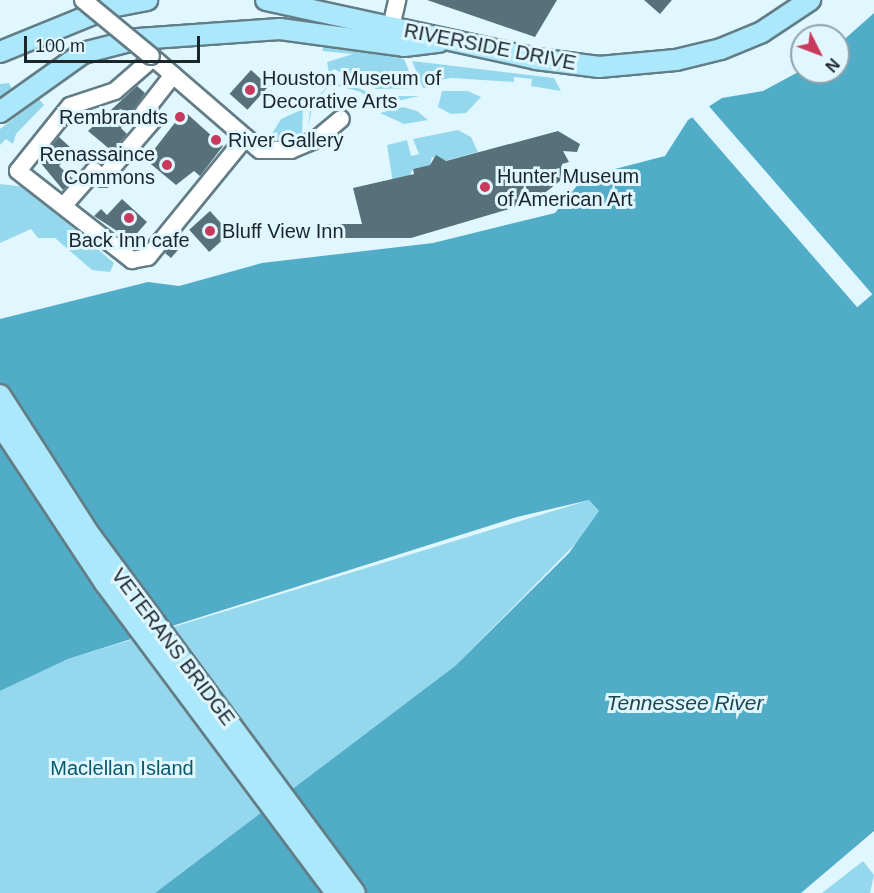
<!DOCTYPE html>
<html>
<head>
<meta charset="utf-8">
<style>
	body { margin:0 }
	#map { position:relative; width:874px; height:893px; overflow:hidden; background:#e0f7ff; font-family:Arial,sans-serif }
	div>[style] { position:absolute }
	.green>* { inset:0; background:#95d8ee }
	.water>* { inset:0; background:#51acc8 }
	.pier>* { inset:0; background:#e0f7ff; transform-origin:0 0 }
	.building>* { inset:0; background:#57717a; transform-origin:0 0 }
	.roads { filter:drop-shadow(2px 0 #637d86) drop-shadow(-2px 0 #637d86) drop-shadow(0 2px #637d86) drop-shadow(0 -2px #637d86) }
	.minor>* { height:16px; margin:-8px; padding:0 8px; transform-origin:8px; border-radius:8px; background:#fff }
	.major>* { height:20px; margin:-10px; padding:0 10px; transform-origin:10px; border-radius:10px; background:#ace8fc }
	.bridges { filter:drop-shadow(2px 0 #637d86) drop-shadow(-2px 0 #637d86) drop-shadow(0 2px #637d86) drop-shadow(0 -2px #637d86) }
	.minor-bridge>* { height:16px; margin:-8px; padding:0 8px; transform-origin:8px; border-radius:8px; background:#fff }
	.dots>* { width:16px; height:16px; translate:-50% -50%; box-sizing:border-box; border:3px solid #e0f7ff; border-radius:50% }
	span { translate:-50% -50%; white-space:nowrap; text-align:center; line-height:1.15; -webkit-text-stroke:6px #e0f7ff; paint-order:stroke }
	.street-label { font-size:20px; color:#1b262a }
	.poi-label { font-size:20px; color:#1b262a }
	.left { translate:0 -50%; text-align:left }
	.right { translate:-100% -50%; text-align:right }
	.park-label { font-size:20px; color:#0a586c }
	.water-label { font-size:21px; color:#1d4652; font-style:italic }
	.north { position:absolute; left:790px; top:24px; width:60px; height:60px; box-sizing:border-box; background:#e0f7ff; border:2px solid #91a3aa; border-radius:50%; rotate:132deg; font-size:16px; font-weight:700; line-height:24px; text-align:center; color:#1b262a }
	.north::after { content:''; display:block; margin:auto; width:21px; height:27px; background:#c9395b; clip-path:polygon(50% 0,100% 100%,50% 72%,0 100%) }
	.scale { position:absolute; left:24px; top:36px; width:176px; height:27px; box-sizing:border-box; border:3px solid #1b262a; border-top:0; padding-left:8px; font-size:18px; line-height:21px; white-space:nowrap; color:#1b262a; -webkit-text-stroke:4px #e0f7ff; paint-order:stroke }
</style>
</head>
<body>
<div id="map">
	<div class="green">
		<div style="clip-path:polygon(326px 42px,404px 59px,416px 88px,376px 89px,334px 69px,329px 73px,327px 62px,353px 54px,322px 51px)"></div>
		<div style="clip-path:polygon(412px 61px,554px 78px,561px 91px,531px 86px,532px 79px,514px 77px,514px 82px,452px 78px,431px 81px,431px 87px,423px 88px)"></div>
		<div style="clip-path:polygon(9px 83px,13px 91px,0 100px,0 84px)"></div>
		<div style="clip-path:polygon(347px 84px,379px 96px,419px 96px,376px 106px,361px 92px,335px 85px)"></div>
		<div style="clip-path:polygon(329px 86px,313px 104px,308px 127px,311px 102px)"></div>
		<div style="clip-path:polygon(442px 91px,468px 91px,481px 97px,466px 113px,451px 114px,438px 107px)"></div>
		<div style="clip-path:polygon(39px 99px,44px 105px,16px 134px,13px 144px,6px 139px,0 145px,0 129px)"></div>
		<div style="clip-path:polygon(403px 107px,417px 111px,428px 120px,404px 124px,380px 113px)"></div>
		<div style="clip-path:polygon(303px 109px,302px 134px,275px 141px,270px 137px,281px 119px)"></div>
		<div style="clip-path:polygon(458px 130px,471px 137px,478px 152px,444px 161px,432px 157px,430px 165px,413px 169px,396px 202px,387px 145px,407px 140px,411px 156px,419px 154px,413px 139px)"></div>
		<div style="clip-path:polygon(0 184px,25px 187px,114px 263px,110px 272px,92px 270px,55px 238px,38px 238px,31px 229px,0 243px)"></div>
		<div style="clip-path:polygon(589px 500px,599px 511px,590px 529px,455px 666px,155px 893px,0 893px,0 691px,68px 659px)"></div>
		<div style="clip-path:polygon(863px 861px,874px 875px,870px 893px,822px 893px)"></div>
	</div>
	<div class="water">
		<div style="clip-path:polygon(874px 13px,874px 831px,801px 893px,155px 893px,455px 666px,569px 553px,599px 511px,589px 500px,517px 517px,68px 659px,0 691px,0 319px,148px 282px,179px 286px,262px 263px,433px 243px,555px 213px,584px 177px,665px 156px,688px 120px,722px 98px,763px 91px,802px 70px,838px 72px,838px 45px)"></div>
	</div>
	<div class="pier">
		<div style="left:707px;top:104px;width:252px;height:20px;rotate:49deg"></div>
	</div>
	<div class="building">
		<div style="clip-path:polygon(427px 0,557px 0,535px 37px)"></div>
		<div style="clip-path:polygon(644px 0,672px 0,660px 14px)"></div>
		<div style="left:251px;top:70px;width:24px;height:32px;rotate:42deg"></div>
		<div style="clip-path:polygon(137px 86px,145px 93px,121px 128px,127px 134px,112px 151px,88px 131px)"></div>
		<div style="clip-path:polygon(184px 111px,223px 146px,200px 176px,194px 171px,176px 185px,146px 160px)"></div>
		<div style="clip-path:polygon(558px 131px,580px 144px,577px 152px,563px 151px,569px 162px,562px 164px,560px 181px,533px 202px,411px 238px,326px 238px,326px 224px,362px 224px,353px 188px,414px 174px,413px 169px,430px 165px,436px 155px,446px 161px)"></div>
		<div style="clip-path:polygon(59px 137px,73px 150px,59px 166px,73px 179px,63px 190px,39px 161px)"></div>
		<div style="clip-path:polygon(122px 199px,147px 222px,131px 240px,94px 216px,101px 209px,107px 215px)"></div>
		<div style="left:210px;top:211px;width:30px;height:28px;rotate:48deg"></div>
		<div style="clip-path:polygon(172px 244px,178px 250px,171px 258px,165px 253px)"></div>
	</div>
	<div class="roads">
		<div class="minor">
			<div style="left:391px;top:27px;width:28px;rotate:-77deg"></div>
			<div style="left:151px;top:56px;width:144px;rotate:40.8deg"></div>
			<div style="left:260px;top:150px;width:31px"></div>
			<div style="left:291px;top:150px;width:28px;rotate:-23deg"></div>
			<div style="left:317px;top:139px;width:31px;rotate:-40deg"></div>
			<div style="left:153px;top:58px;width:50px;rotate:139deg"></div>
			<div style="left:115px;top:91px;width:47px;rotate:161.6deg"></div>
			<div style="left:70px;top:106px;width:83px;rotate:128.7deg"></div>
			<div style="left:18px;top:171px;width:145px;rotate:38deg"></div>
			<div style="left:132px;top:260px;width:16px;rotate:-11deg"></div>
			<div style="left:148px;top:257px;width:154px;rotate:-50.8deg"></div>
			<div style="left:65px;top:204px;width:44px;rotate:-48.7deg"></div>
			<div style="left:94px;top:171px;width:11px;rotate:38deg"></div>
			<div style="left:103px;top:178px;width:77px;rotate:-49.2deg"></div>
			<div style="left:153px;top:120px;width:12px;rotate:-138deg"></div>
			<div style="left:144px;top:112px;width:47px;rotate:-51.9deg"></div>
		</div>
		<div class="major">
			<div style="left:266px;top:0;width:276px;rotate:12.3deg"></div>
			<div style="left:536px;top:59px;width:64px;rotate:7.2deg"></div>
			<div style="left:599px;top:67px;width:77px;rotate:-5.2deg"></div>
			<div style="left:676px;top:60px;width:46px;rotate:-13.7deg"></div>
			<div style="left:721px;top:49px;width:44px;rotate:-22.5deg"></div>
			<div style="left:762px;top:32px;width:58px;rotate:-33.7deg"></div>
			<div style="left:0;top:52px;width:120px;rotate:-22.1deg"></div>
			<div style="left:111px;top:7px;width:37px;rotate:-11deg"></div>
			<div style="left:0;top:112px;width:102px;rotate:-35.4deg"></div>
			<div style="left:83px;top:53px;width:57px;rotate:-14.3deg"></div>
			<div style="left:138px;top:39px;width:142px;rotate:-4deg"></div>
			<div style="left:280px;top:29px;width:125px;rotate:7.8deg"></div>
			<div style="left:404px;top:46px;width:35px;rotate:-7deg"></div>
			<div style="left:0;top:395px;width:166px;rotate:57.3deg"></div>
			<div style="left:90px;top:535px;width:445px;rotate:53.5deg"></div>
			<div style="left:0;top:424px;width:191px;rotate:56.6deg"></div>
			<div style="left:105px;top:583px;width:387px;rotate:53.3deg"></div>
		</div>
	</div>
	<div class="bridges">
		<div class="minor-bridge">
			<div style="left:83px;top:0;width:88px;rotate:39.5deg"></div>
		</div>
	</div>
	<div class="dots">
		<div style="left:250px;top:90px;background:#c9395b"></div>
		<div style="left:180px;top:117px;background:#c9395b"></div>
		<div style="left:216px;top:140px;background:#c9395b"></div>
		<div style="left:167px;top:165px;background:#c9395b"></div>
		<div style="left:485px;top:187px;background:#c9395b"></div>
		<div style="left:129px;top:218px;background:#c9395b"></div>
		<div style="left:210px;top:231px;background:#c9395b"></div>
	</div>
	<div class="street-label">
		<span style="left:490px;top:47px;rotate:11deg">RIVERSIDE DRIVE</span>
		<span style="left:173px;top:647px;rotate:53deg">VETERANS BRIDGE</span>
	</div>
	<div class="poi-label">
		<span class="left" style="left:262px;top:90px">Houston Museum of<br>Decorative Arts</span>
		<span class="right" style="left:168px;top:117px">Rembrandts</span>
		<span class="left" style="left:228px;top:140px">River Gallery</span>
		<span class="right" style="left:155px;top:166px">Renassaince<br>Commons</span>
		<span class="left" style="left:497px;top:188px">Hunter Museum<br>of American Art</span>
		<span class="left" style="left:222px;top:231px">Bluff View Inn</span>
		<span style="left:129px;top:240px">Back Inn cafe</span>
	</div>
	<div class="park-label">
		<span style="left:122px;top:768px">Maclellan Island</span>
	</div>
	<div class="water-label">
		<span style="left:685px;top:703px">Tennessee River</span>
	</div>
	<div class="north">N</div>
	<div class="scale">100 m</div>
</div>
</body>
</html>
